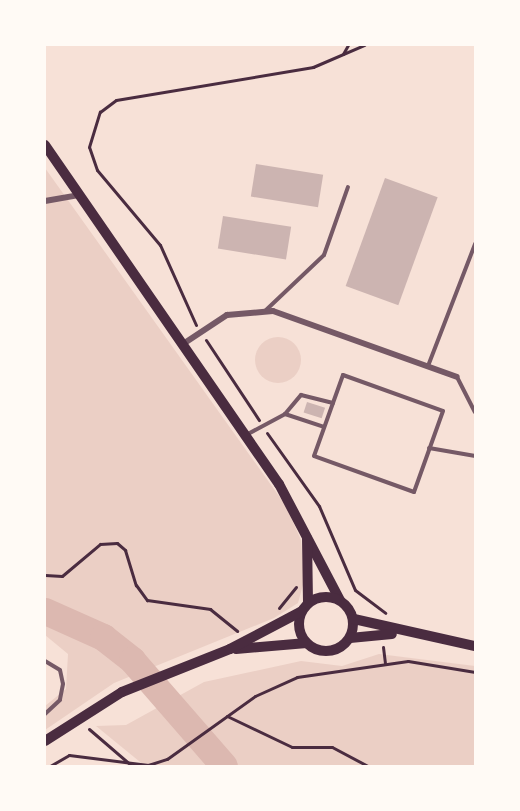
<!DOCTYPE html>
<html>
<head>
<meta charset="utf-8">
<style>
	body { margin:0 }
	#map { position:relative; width:520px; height:811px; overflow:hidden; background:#f7e1d7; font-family:"Source Serif 4",serif }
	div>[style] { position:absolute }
	.green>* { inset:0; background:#ebcfc5 }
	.round { border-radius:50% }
	.river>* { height:27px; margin:-13.5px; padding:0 13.5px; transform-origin:13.5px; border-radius:13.5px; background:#dcb8b0 }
	.building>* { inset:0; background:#ccb4b1; transform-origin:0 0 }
	.path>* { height:3px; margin:-1.5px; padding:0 1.5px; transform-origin:1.5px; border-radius:1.5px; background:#4a2c40 }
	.service>* { height:4px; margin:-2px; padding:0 2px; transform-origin:2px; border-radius:2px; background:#755966 }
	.minor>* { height:6px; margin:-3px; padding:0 3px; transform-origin:3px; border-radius:3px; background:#755966 }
	.secondary>* { height:10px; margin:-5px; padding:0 5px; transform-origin:5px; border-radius:5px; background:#4a2c40 }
	.secondary>.ring { margin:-5px; padding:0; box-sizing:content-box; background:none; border:10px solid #4a2c40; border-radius:50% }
	span { translate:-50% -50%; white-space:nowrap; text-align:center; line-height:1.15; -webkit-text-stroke:4.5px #fffaf5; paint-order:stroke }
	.frame { position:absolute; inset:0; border:46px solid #fffaf5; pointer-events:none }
</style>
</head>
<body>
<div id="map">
	<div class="green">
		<div style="clip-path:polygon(45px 168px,286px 506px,301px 540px,304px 581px,298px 603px,274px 618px,114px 683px,45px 730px,45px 706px,66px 689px,68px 654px,45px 635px)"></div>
		<div class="round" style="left:255px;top:337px;width:46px;height:46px"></div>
		<div style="clip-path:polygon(379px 654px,475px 666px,475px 766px,145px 766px,96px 726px,126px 725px,204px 682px,301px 661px,342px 666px)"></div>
	</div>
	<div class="river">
		<div style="left:45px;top:611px;width:64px;rotate:24.1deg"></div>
		<div style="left:103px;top:637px;width:37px;rotate:38deg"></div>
		<div style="left:132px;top:660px;width:140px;rotate:49deg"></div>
	</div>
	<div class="building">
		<div style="left:256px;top:164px;width:68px;height:33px;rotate:9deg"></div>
		<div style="left:385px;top:178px;width:56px;height:115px;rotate:20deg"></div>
		<div style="left:223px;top:216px;width:69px;height:33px;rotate:9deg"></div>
		<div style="left:307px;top:402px;width:19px;height:11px;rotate:18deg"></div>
	</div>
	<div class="path">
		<div style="left:343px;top:54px;width:10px;rotate:-61deg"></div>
		<div style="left:196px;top:325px;width:88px;rotate:-114.2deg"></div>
		<div style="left:160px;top:245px;width:98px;rotate:-130deg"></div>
		<div style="left:97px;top:170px;width:24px;rotate:-109deg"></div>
		<div style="left:89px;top:147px;width:37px;rotate:-73deg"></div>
		<div style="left:100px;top:112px;width:20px;rotate:-37deg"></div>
		<div style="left:116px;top:100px;width:200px;rotate:-9.5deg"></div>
		<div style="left:313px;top:67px;width:56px;rotate:-23.3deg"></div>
		<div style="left:206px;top:340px;width:96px;rotate:56.5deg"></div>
		<div style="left:267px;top:433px;width:90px;rotate:54.5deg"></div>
		<div style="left:319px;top:506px;width:91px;rotate:66.8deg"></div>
		<div style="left:355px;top:590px;width:38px;rotate:37deg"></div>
		<div style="left:45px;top:575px;width:17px;rotate:3deg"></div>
		<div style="left:62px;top:576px;width:50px;rotate:-40.1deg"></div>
		<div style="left:100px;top:544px;width:17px;rotate:-3deg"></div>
		<div style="left:117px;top:543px;width:11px;rotate:41deg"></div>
		<div style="left:125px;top:550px;width:37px;rotate:73deg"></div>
		<div style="left:136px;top:585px;width:19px;rotate:54deg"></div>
		<div style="left:147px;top:600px;width:64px;rotate:8.1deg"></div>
		<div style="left:210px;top:609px;width:35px;rotate:39deg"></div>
		<div style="left:279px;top:608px;width:27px;rotate:-51deg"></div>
		<div style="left:383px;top:647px;width:16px;rotate:83deg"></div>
		<div style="left:227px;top:716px;width:72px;rotate:25.5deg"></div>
		<div style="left:292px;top:747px;width:40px"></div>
		<div style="left:332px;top:747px;width:40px;rotate:28deg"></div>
		<div style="left:89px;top:729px;width:57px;rotate:40.7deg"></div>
		<div style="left:50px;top:766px;width:22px;rotate:-30deg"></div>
		<div style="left:69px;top:755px;width:80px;rotate:7.2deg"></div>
		<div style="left:148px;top:765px;width:20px;rotate:-18deg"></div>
		<div style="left:167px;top:759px;width:108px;rotate:-35.6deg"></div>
		<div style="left:255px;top:696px;width:46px;rotate:-24.3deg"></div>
		<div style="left:297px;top:677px;width:112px;rotate:-8.2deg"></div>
		<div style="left:408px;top:661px;width:68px;rotate:9.3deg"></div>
	</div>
	<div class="service">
		<div style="left:265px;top:311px;width:81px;rotate:-43.5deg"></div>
		<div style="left:324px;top:255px;width:72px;rotate:-70.6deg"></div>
		<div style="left:428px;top:366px;width:131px;rotate:-68.9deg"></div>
		<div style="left:343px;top:375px;width:106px;rotate:19.8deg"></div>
		<div style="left:443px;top:411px;width:86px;rotate:109.7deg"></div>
		<div style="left:414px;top:492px;width:106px;rotate:-160.2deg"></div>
		<div style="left:314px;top:456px;width:86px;rotate:-70.3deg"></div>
		<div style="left:457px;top:377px;width:39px;rotate:63deg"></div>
		<div style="left:285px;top:414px;width:41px;rotate:18.4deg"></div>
		<div style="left:246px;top:435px;width:44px;rotate:-28.3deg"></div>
		<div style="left:285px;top:414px;width:25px;rotate:-50deg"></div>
		<div style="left:301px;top:395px;width:33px;rotate:14deg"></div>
		<div style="left:429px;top:448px;width:47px;rotate:9.9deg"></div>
		<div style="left:45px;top:661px;width:17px;rotate:31deg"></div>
		<div style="left:60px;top:670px;width:14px;rotate:78deg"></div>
		<div style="left:63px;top:684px;width:16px;rotate:101deg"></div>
		<div style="left:60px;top:700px;width:21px;rotate:137deg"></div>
	</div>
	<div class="minor">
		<div style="left:45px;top:201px;width:34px;rotate:-10deg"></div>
		<div style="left:183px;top:344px;width:53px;rotate:-33.4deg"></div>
		<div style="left:227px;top:315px;width:46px;rotate:-5deg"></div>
		<div style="left:273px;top:311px;width:195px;rotate:19.7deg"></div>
	</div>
	<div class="secondary">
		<div style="left:45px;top:145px;width:412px;rotate:55.4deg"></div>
		<div style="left:279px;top:484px;width:131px;rotate:62.3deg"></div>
		<div style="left:307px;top:538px;width:65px;rotate:89.1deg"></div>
		<div class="ring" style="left:299px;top:597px;width:44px;height:44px"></div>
		<div style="left:354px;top:619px;width:124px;rotate:12.6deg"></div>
		<div style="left:350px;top:638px;width:42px;rotate:-5.4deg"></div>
		<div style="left:236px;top:649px;width:71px;rotate:-4.8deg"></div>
		<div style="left:45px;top:741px;width:91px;rotate:-32.5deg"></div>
		<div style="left:122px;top:692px;width:116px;rotate:-21.7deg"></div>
		<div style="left:230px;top:649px;width:81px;rotate:-27.8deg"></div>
	</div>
	<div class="frame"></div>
</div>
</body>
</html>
